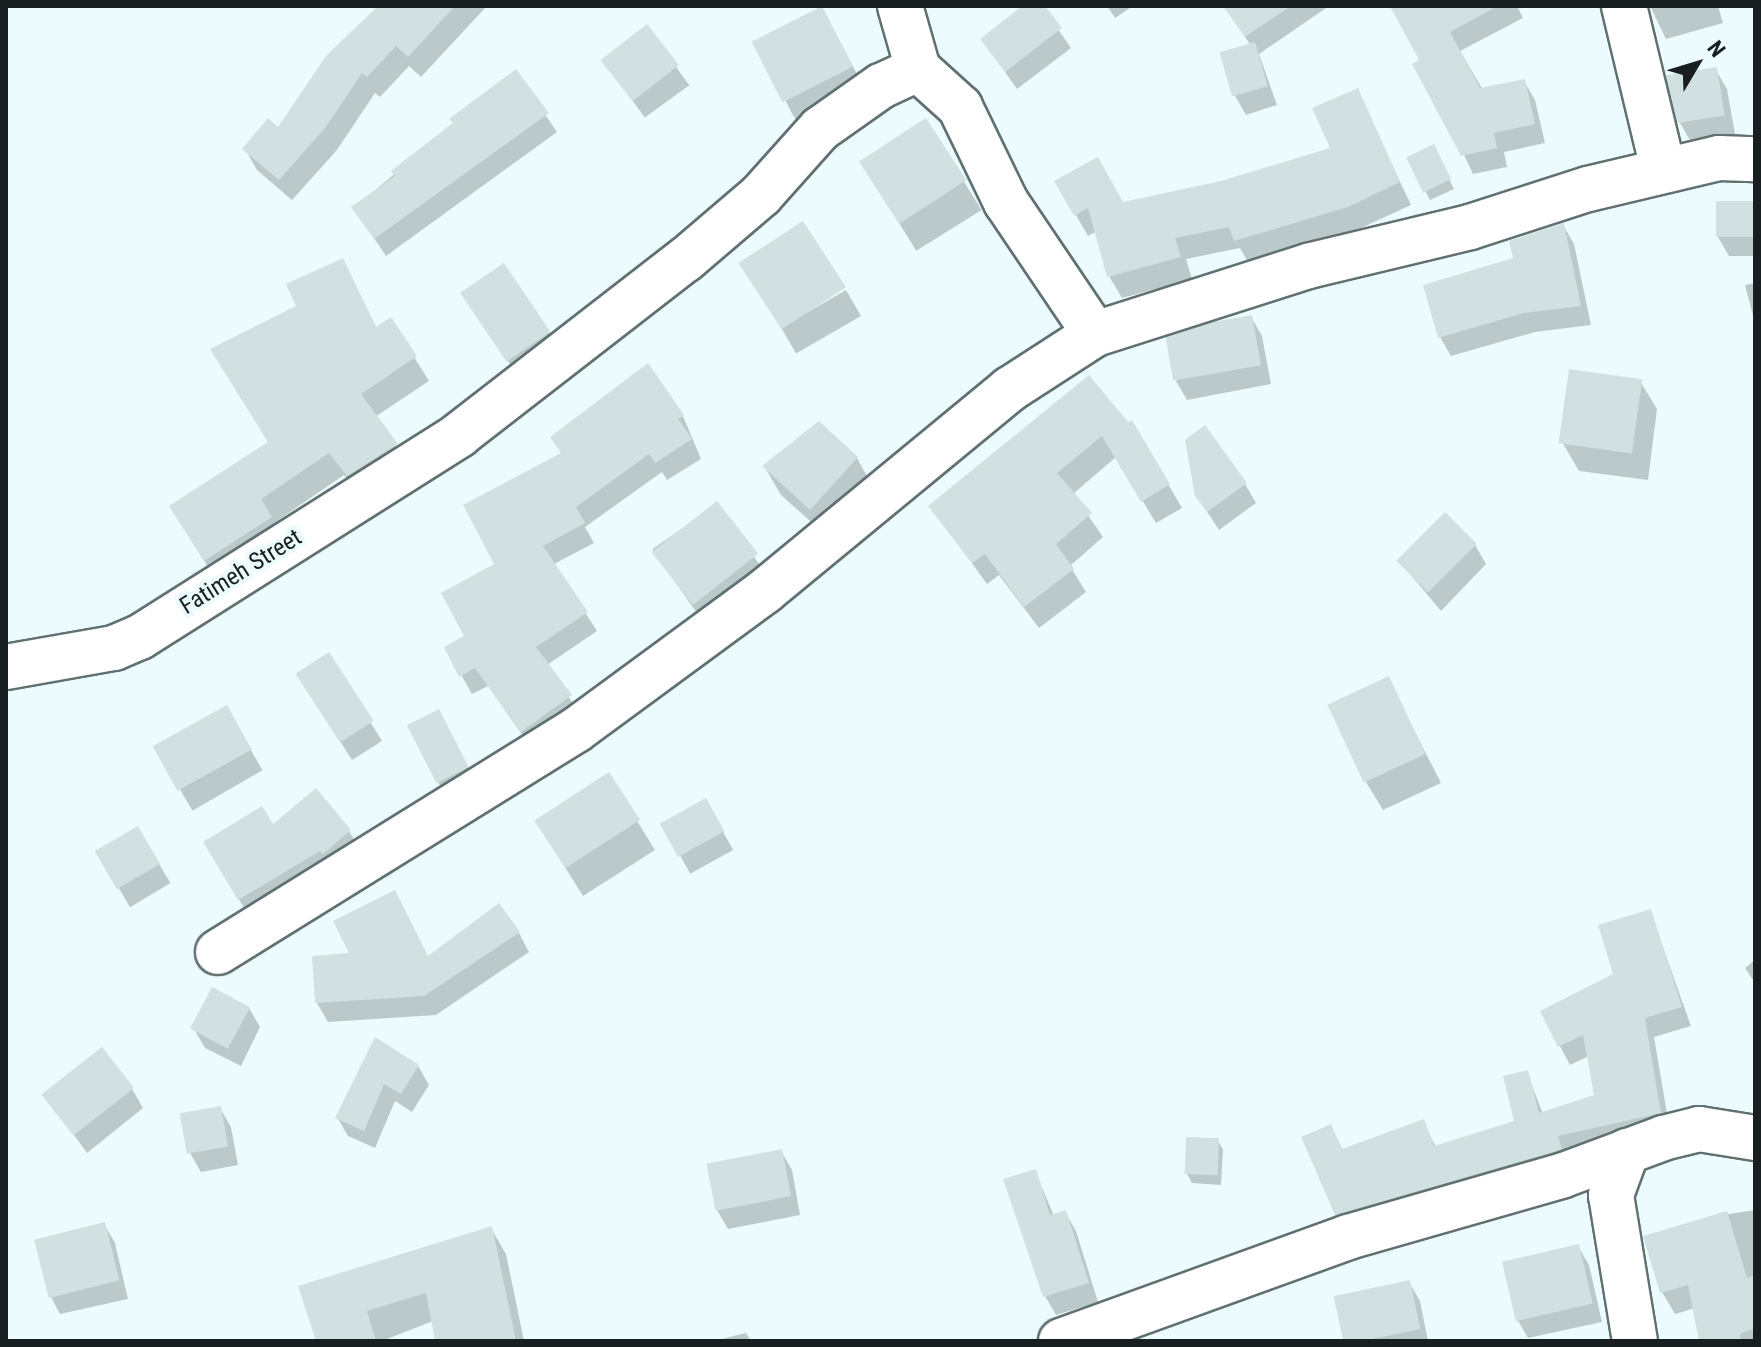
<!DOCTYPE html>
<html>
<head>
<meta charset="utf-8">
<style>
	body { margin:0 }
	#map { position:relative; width:1761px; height:1347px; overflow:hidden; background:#ecfcfe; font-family:"Roboto Condensed",sans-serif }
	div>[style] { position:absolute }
	.shadow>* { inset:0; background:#0003; transform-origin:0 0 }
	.building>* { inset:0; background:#d1e1e2; transform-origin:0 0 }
	.roads { filter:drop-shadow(2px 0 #617071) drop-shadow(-2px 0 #617071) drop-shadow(0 2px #617071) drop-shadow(0 -2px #617071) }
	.minor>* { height:44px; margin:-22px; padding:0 22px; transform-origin:22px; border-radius:22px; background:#fff }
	span { translate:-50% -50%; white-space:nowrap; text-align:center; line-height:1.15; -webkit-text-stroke:8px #ecfcfe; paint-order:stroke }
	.street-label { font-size:24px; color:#191f20 }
	.frame { position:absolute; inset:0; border:8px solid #191f20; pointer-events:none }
	.north { position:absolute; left:1657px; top:24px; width:80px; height:80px; -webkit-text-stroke:6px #ecfcfe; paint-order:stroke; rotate:52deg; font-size:22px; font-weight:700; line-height:32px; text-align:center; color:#191f20 }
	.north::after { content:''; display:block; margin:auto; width:28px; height:36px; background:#191f20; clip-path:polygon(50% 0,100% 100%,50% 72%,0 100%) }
</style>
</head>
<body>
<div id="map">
	<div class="shadow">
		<div style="clip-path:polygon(378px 6px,486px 7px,421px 77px,409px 66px,380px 97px,375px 93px,337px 150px,292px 200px,257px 170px,245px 149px,279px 130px)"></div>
		<div style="clip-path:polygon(1026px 6px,1042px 6px,1071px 48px,1017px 89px,982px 39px)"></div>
		<div style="clip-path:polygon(1107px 6px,1133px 6px,1115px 18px)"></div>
		<div style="clip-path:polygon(1225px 6px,1329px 6px,1259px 54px,1277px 105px,1246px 115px,1235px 96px,1251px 46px)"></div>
		<div style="clip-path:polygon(1395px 6px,1517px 6px,1523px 18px,1460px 51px,1483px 90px,1524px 81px,1535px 100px,1545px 143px,1504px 152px,1507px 167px,1473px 174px)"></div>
		<div style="clip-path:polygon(1650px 6px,1718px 6px,1723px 23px,1666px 39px)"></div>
		<div style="left:647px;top:27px;width:72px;height:55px;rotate:54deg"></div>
		<div style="clip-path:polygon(837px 36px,868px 95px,801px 130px,754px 42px)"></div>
		<div style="clip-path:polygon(1716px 70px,1727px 89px,1735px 134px,1691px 142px,1680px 123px)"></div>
		<div style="clip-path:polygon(516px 72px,557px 132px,386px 256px,354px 208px)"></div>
		<div style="clip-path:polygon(1357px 90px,1411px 205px,1361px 228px,1248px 262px,1240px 248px,1186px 259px,1192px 279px,1122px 298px,1109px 276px,1097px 231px,1088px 236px,1057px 182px,1123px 205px,1222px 183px,1333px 149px)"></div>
		<div style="left:926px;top:121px;width:105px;height:77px;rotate:58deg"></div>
		<div style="clip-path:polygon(1438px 156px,1454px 189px,1430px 200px,1409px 158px)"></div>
		<div style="clip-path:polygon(1755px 203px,1755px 256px,1729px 256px,1718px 237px)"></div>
		<div style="clip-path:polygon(1563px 225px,1574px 244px,1591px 325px,1535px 332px,1451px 356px,1440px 337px,1515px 260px)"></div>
		<div style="clip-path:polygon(343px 260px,377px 329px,391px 320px,429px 381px,375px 417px,410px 468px,362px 499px,344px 475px,274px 523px,284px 541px,218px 583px,185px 530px,270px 443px,298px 306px)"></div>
		<div style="clip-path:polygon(1755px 283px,1755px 323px,1745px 285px)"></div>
		<div style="left:846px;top:290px;width:30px;height:75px;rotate:60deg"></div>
		<div style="clip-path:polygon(474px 311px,549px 333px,560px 352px,520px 379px)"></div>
		<div style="clip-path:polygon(1251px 317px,1262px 336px,1271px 384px,1187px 400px,1176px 381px)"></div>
		<div style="clip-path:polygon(1640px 381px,1657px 409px,1648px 480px,1579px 471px,1562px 442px)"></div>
		<div style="clip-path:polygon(683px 416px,701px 459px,667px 480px,662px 472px,585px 527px,594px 543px,554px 564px,597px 631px,547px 665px,581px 715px,533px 750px,488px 686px,472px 694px,446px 648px,467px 637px,497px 565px,466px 506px)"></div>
		<div style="clip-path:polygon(1132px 422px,1182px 508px,1156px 523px,1116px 457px,1073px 494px,1103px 537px,1070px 566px,1086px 592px,1039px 628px,999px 575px,987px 584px,931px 507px)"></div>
		<div style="clip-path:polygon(857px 458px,873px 487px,828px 537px,781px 495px,764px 466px)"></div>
		<div style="clip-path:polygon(1245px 484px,1256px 503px,1219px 530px,1197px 496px)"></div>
		<div style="left:717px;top:504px;width:98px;height:79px;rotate:55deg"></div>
		<div style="clip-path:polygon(1475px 545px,1486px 564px,1441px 611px,1399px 561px)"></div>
		<div style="clip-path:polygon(329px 655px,382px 741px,352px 760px,309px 693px)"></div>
		<div style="clip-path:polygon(1388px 679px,1441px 783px,1383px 810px,1366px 782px)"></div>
		<div style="left:226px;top:707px;width:73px;height:81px;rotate:60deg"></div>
		<div style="clip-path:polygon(449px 730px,478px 787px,449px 801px,438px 782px)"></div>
		<div style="clip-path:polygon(608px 774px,655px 850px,583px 896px,553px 848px)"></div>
		<div style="left:706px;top:801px;width:56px;height:49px;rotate:61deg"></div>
		<div style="clip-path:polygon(273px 827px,349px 831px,360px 850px,250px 918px,205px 842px)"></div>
		<div style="left:138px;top:829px;width:63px;height:47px;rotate:59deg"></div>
		<div style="clip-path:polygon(1650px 911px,1691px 1026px,1654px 1037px,1670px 1131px,1348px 1233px,1337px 1214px,1330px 1126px,1343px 1150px,1423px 1122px,1436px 1147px,1516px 1122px,1527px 1073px,1543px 1114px,1596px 1097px,1589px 1056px,1570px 1065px,1542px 1012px,1615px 975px)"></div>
		<div style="clip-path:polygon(519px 933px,529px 952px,436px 1015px,328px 1022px,317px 1003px,429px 958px)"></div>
		<div style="clip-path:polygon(1755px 960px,1755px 983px,1745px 968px)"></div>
		<div style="clip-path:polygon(249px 1008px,260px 1027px,241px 1066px,205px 1048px,194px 1029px)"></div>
		<div style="clip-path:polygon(376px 1040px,418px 1066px,429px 1085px,412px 1112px,395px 1101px,375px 1148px,348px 1136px,337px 1117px)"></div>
		<div style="clip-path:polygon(132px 1089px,143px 1108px,87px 1153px,45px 1095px)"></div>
		<div style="clip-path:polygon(220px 1108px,231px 1127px,238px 1165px,201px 1172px,190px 1153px)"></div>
		<div style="clip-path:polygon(1217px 1140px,1223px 1149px,1221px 1185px,1192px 1183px,1187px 1174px)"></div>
		<div style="clip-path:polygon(781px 1151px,792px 1170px,800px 1215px,728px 1229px,717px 1210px)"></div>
		<div style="clip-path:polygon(1035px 1171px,1054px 1216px,1065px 1212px,1076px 1231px,1098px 1302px,1056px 1315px,1045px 1296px)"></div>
		<div style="clip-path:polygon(1755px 1210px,1755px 1341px,1701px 1341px,1695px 1308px,1675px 1314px,1662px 1292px,1716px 1216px)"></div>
		<div style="clip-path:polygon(104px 1224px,115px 1243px,128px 1299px,60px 1314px,50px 1295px)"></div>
		<div style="clip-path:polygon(491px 1228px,506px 1254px,524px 1341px,437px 1341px,433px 1321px,382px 1341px,318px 1341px)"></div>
		<div style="clip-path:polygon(1578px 1246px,1589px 1265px,1602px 1322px,1528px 1338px,1517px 1319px)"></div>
		<div style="clip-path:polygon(1409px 1282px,1420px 1301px,1428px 1341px,1344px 1341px,1335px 1296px)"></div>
		<div style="clip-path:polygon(746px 1333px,751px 1341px,714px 1341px)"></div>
	</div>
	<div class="building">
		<div style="clip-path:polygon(378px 6px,455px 6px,408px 57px,396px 46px,367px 77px,362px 73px,325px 128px,279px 180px,242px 149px,268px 118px,278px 127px,326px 56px)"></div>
		<div style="left:822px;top:6px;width:68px;height:79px;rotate:63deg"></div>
		<div style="clip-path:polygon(1022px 6px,1045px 6px,1062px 28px,1005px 72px,980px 39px)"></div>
		<div style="clip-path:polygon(1223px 6px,1291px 6px,1245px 37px)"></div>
		<div style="clip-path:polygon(1390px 6px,1498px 6px,1450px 32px,1480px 88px,1525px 79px,1535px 124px,1494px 133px,1497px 148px,1461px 156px,1412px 64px,1419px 60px)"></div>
		<div style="left:647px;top:24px;width:52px;height:59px;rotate:52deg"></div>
		<div style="left:1255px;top:42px;width:46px;height:37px;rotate:74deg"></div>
		<div style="left:1717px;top:67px;width:49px;height:52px;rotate:81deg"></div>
		<div style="clip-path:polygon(516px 69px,549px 113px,374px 239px,351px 207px,395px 176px,391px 171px,453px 123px,449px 119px)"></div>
		<div style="clip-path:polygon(1358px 88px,1400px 182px,1348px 207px,1234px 241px,1229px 227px,1175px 238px,1181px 257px,1107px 277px,1088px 208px,1074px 216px,1054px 181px,1098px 157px,1123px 202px,1221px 181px,1330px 148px,1312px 108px)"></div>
		<div style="left:926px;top:118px;width:74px;height:80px;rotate:57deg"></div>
		<div style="left:1434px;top:144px;width:39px;height:31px;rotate:64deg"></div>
		<div style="left:1755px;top:201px;width:36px;height:39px;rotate:90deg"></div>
		<div style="left:803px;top:221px;width:79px;height:77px;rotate:57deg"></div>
		<div style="clip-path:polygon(1564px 223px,1581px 306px,1524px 313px,1438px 338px,1423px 285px,1513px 258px,1509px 241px)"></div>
		<div style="clip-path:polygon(343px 258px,376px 327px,391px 317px,417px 356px,361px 394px,398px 444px,347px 476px,329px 453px,261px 499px,272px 517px,204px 561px,169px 506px,268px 442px,210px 349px,296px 306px,286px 284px)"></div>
		<div style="left:504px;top:263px;width:83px;height:53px;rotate:56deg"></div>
		<div style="left:1252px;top:315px;width:51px;height:89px;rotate:80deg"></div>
		<div style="clip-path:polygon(648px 363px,684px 415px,678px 419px,692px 439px,655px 463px,649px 454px,576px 507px,585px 523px,543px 546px,588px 612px,536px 647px,572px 695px,521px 732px,475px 668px,459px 677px,444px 647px,464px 636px,441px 593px,494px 564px,463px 505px,561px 453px,550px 437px)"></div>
		<div style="left:1569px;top:369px;width:74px;height:75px;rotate:8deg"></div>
		<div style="clip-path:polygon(1089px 375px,1128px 422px,1132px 420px,1170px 484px,1141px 502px,1102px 436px,1057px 473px,1092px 513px,1056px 544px,1074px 569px,1024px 607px,985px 554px,972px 563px,928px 506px)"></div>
		<div style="clip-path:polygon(819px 421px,858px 457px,810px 510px,762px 466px)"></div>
		<div style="clip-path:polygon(1205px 425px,1247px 483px,1207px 512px,1195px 496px,1185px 440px)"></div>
		<div style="left:717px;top:501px;width:67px;height:83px;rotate:52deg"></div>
		<div style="left:1445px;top:512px;width:45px;height:69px;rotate:45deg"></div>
		<div style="left:329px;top:652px;width:82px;height:40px;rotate:57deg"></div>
		<div style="left:1389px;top:676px;width:86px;height:68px;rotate:65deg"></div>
		<div style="left:227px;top:705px;width:51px;height:85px;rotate:61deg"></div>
		<div style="left:439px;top:709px;width:65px;height:36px;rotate:63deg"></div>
		<div style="left:609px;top:772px;width:57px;height:89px;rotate:57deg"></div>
		<div style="clip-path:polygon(316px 788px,351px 830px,323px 854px,320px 851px,238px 900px,203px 842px,262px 806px,273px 824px)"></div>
		<div style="left:706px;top:798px;width:38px;height:53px;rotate:61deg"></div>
		<div style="left:138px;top:826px;width:44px;height:50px;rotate:60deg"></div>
		<div style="clip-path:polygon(395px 890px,428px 956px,499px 903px,520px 932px,424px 996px,315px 1003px,312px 956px,349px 953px,333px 921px)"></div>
		<div style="clip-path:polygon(1651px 909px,1682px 1007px,1645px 1018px,1661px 1113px,1558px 1136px,1562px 1149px,1553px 1152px,1335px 1215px,1301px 1137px,1331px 1124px,1342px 1149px,1424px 1119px,1434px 1146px,1514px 1121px,1503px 1076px,1528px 1070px,1539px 1113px,1594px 1095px,1583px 1035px,1558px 1047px,1540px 1011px,1613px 974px,1598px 925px)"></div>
		<div style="left:212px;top:987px;width:43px;height:47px;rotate:28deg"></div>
		<div style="clip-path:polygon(375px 1037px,419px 1065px,401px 1094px,384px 1084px,364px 1131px,335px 1118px)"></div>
		<div style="left:102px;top:1047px;width:52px;height:77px;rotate:52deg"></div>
		<div style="left:221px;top:1106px;width:41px;height:42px;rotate:80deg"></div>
		<div style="left:1186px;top:1137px;width:33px;height:37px;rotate:2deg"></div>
		<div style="left:782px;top:1149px;width:48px;height:77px;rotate:79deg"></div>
		<div style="clip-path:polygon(1036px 1169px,1050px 1215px,1066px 1210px,1089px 1283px,1043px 1297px,1003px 1179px)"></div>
		<div style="clip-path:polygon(1727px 1211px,1747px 1278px,1755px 1275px,1755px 1328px,1740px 1334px,1741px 1341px,1699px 1341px,1688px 1285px,1660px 1293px,1643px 1236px)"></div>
		<div style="left:105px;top:1222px;width:60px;height:73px;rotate:76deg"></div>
		<div style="clip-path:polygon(492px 1226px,516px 1341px,435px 1341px,426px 1293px,367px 1311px,376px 1341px,316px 1341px,298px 1286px)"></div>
		<div style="left:1579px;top:1244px;width:61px;height:79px;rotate:77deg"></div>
		<div style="left:1410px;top:1280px;width:50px;height:78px;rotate:78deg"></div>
	</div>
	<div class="roads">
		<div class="minor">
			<div style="left:900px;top:6px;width:66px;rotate:74.1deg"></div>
			<div style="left:918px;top:69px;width:57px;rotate:42.1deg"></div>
			<div style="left:960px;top:107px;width:106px;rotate:64.2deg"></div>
			<div style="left:1006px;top:202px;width:159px;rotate:56deg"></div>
			<div style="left:1624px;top:6px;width:168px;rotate:76.5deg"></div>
			<div style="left:6px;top:667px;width:110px;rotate:-10deg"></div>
			<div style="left:114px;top:648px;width:28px;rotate:-23deg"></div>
			<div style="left:140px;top:637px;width:378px;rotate:-32.3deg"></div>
			<div style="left:459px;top:435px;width:286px;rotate:-37.8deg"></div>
			<div style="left:685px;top:260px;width:100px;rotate:-40.5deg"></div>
			<div style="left:761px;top:195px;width:89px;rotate:-48.2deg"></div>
			<div style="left:820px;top:129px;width:75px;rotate:-35.2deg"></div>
			<div style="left:881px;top:86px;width:41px;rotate:-24.7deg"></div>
			<div style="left:218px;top:952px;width:421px;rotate:-31.8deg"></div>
			<div style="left:576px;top:730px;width:235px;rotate:-36.3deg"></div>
			<div style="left:765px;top:591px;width:318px;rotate:-39.5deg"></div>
			<div style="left:1010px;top:389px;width:101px;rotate:-32.9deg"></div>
			<div style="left:1095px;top:334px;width:224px;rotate:-17.7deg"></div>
			<div style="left:1308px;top:266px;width:167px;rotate:-13.5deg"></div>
			<div style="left:1470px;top:227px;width:124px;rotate:-17.9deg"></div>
			<div style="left:1588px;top:189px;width:135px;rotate:-13.3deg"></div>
			<div style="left:1719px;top:158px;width:36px;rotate:2deg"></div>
			<div style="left:1627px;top:1151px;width:47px;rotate:110deg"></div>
			<div style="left:1611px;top:1195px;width:148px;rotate:80.7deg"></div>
			<div style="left:1061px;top:1341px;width:305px;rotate:-19.9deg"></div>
			<div style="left:1348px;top:1237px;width:222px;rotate:-16deg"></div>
			<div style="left:1561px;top:1176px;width:109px;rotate:-20.4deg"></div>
			<div style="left:1663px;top:1138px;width:37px;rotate:-14deg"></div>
			<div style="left:1699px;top:1129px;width:57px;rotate:9.1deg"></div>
		</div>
	</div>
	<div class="street-label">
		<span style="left:241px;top:572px;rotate:-32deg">Fatimeh Street</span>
	</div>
	<div class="frame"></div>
	<div class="north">N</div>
</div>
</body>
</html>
